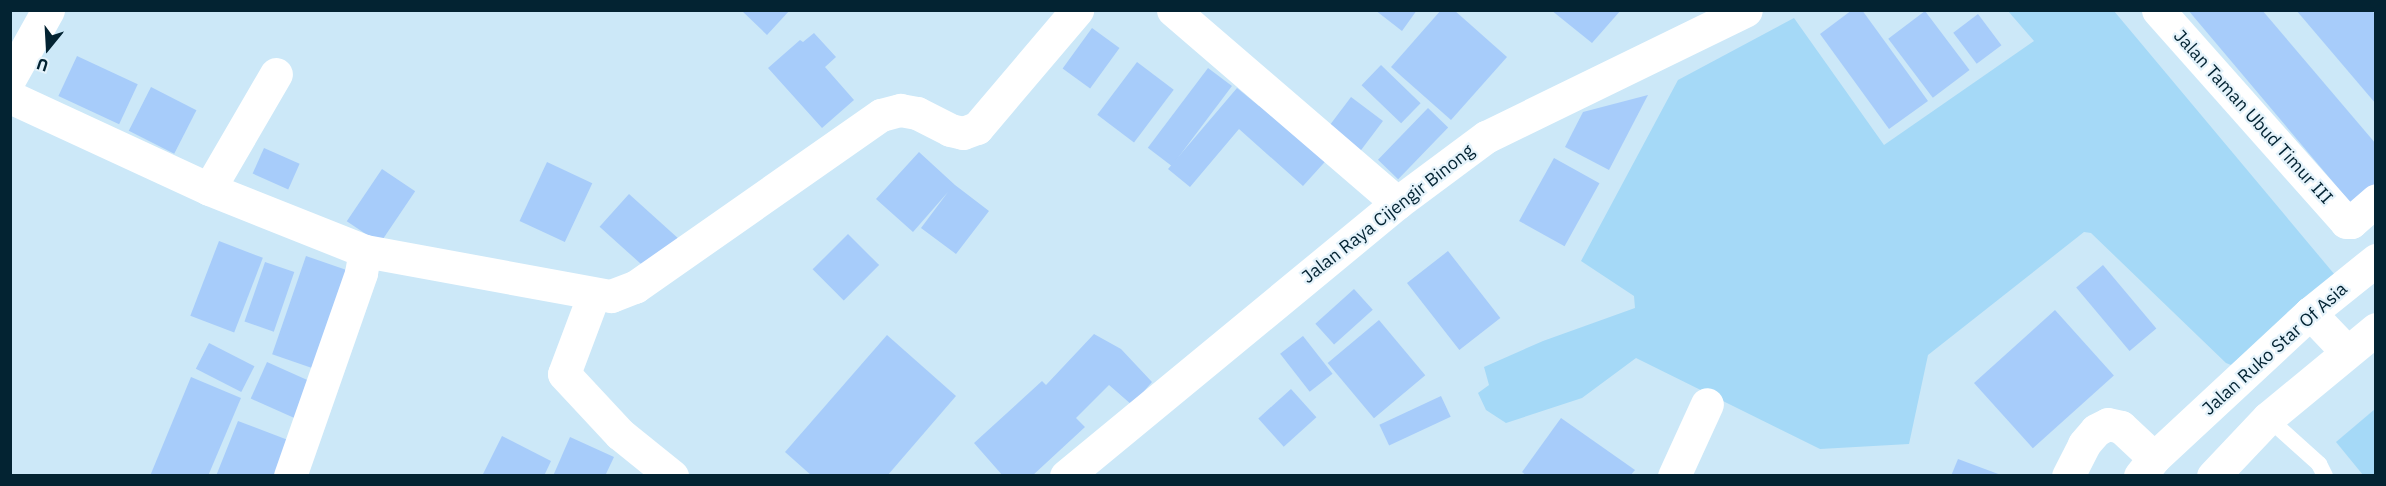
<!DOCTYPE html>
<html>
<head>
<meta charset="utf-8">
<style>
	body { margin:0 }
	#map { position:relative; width:2386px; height:486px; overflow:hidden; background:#cce8f8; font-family:"IBM Plex Sans",sans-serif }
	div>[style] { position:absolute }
	.green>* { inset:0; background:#a5d9f7 }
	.building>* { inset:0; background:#a7ccfa; transform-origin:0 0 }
	.service>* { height:16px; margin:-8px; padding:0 8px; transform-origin:8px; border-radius:8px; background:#fff }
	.minor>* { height:33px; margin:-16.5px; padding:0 16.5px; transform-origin:16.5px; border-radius:16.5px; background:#fff }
	.tertiary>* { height:33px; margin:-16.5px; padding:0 16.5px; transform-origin:16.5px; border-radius:16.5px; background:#fff }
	span { translate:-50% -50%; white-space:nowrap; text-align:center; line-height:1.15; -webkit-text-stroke:4.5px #e5f3fb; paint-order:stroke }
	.street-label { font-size:18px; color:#032332 }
	.frame { position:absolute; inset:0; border:12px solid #032332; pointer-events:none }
	.north { position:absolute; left:18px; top:18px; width:60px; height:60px; -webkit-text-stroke:4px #e5f3fb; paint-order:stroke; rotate:198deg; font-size:16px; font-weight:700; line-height:24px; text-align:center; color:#032332 }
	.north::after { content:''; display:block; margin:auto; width:21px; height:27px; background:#032332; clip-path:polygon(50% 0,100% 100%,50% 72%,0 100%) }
</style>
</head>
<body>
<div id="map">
	<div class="green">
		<div style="clip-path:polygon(2008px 11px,2114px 11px,2335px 275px,2231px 365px,2226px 363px,2091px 233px,2084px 232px,1928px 355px,1909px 444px,1820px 449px,1636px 358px,1582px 398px,1506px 423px,1486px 410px,1478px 393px,1489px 385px,1484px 367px,1543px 341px,1635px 308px,1634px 296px,1581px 261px,1678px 80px,1794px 18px,1884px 145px,2034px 41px)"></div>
		<div style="clip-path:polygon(2375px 409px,2375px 475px,2363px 475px,2336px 442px)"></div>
	</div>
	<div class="building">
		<div style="clip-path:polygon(741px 10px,790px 10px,767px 35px)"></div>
		<div style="clip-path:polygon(1375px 10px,1417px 10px,1402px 31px)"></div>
		<div style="clip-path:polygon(1441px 10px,1454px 10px,1507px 57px,1451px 120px,1391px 67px)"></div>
		<div style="clip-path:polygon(1551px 10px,1621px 10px,1592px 43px)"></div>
		<div style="clip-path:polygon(1852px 10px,1862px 10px,1928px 101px,1889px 129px,1820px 34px)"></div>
		<div style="clip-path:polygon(2188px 10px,2262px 10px,2376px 144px,2376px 191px,2355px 208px)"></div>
		<div style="clip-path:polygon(2296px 10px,2371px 10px,2376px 15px,2376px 104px)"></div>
		<div style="left:1925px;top:11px;width:74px;height:46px;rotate:53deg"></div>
		<div style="left:1978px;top:14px;width:39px;height:31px;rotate:53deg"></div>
		<div style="left:1092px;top:28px;width:34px;height:50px;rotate:36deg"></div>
		<div style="clip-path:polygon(814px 33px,836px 57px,825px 67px,854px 100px,822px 128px,768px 68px,800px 40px,803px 42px)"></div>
		<div style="left:77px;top:56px;width:67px;height:44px;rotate:25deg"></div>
		<div style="left:1137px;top:62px;width:46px;height:66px;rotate:37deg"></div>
		<div style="left:1381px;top:65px;width:55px;height:28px;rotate:44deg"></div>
		<div style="left:1208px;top:68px;width:30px;height:100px;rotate:37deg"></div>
		<div style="left:151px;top:87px;width:51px;height:49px;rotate:27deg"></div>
		<div style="clip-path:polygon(1237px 88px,1259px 106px,1267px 97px,1332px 154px,1303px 186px,1239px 129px,1190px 187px,1168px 169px)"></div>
		<div style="clip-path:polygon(1648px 95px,1609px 170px,1565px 147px,1583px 112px)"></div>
		<div style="left:1351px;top:97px;width:40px;height:40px;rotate:37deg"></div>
		<div style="left:1428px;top:108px;width:28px;height:72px;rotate:44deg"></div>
		<div style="left:264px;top:148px;width:39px;height:28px;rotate:24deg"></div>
		<div style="clip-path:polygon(919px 152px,955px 185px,989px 211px,956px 254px,921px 228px,948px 192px,913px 232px,876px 199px)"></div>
		<div style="left:1554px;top:158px;width:52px;height:72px;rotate:29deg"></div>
		<div style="left:547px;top:162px;width:50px;height:65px;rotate:25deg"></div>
		<div style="left:382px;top:169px;width:40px;height:63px;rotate:34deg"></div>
		<div style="left:629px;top:194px;width:66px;height:44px;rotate:42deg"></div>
		<div style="left:848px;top:234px;width:44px;height:50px;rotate:45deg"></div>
		<div style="left:219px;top:241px;width:47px;height:80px;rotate:21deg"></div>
		<div style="left:1448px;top:251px;width:85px;height:52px;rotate:52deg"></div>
		<div style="left:306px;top:256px;width:49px;height:104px;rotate:19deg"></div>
		<div style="left:265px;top:262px;width:31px;height:63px;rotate:19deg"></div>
		<div style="left:2103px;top:265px;width:83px;height:35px;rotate:50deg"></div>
		<div style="left:1354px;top:289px;width:28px;height:52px;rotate:48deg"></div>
		<div style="left:2055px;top:310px;width:88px;height:109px;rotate:48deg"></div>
		<div style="left:1379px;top:320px;width:72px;height:67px;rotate:50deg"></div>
		<div style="clip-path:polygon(1094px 334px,1121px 349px,1152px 382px,1132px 405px,1109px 385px,1076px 418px,1085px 427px,1032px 476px,1003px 476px,974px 443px,1042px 381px,1046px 385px)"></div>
		<div style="clip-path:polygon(887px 335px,956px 396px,887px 476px,812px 476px,785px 452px)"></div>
		<div style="left:1303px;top:336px;width:48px;height:29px;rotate:52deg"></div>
		<div style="left:209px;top:343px;width:51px;height:29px;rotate:27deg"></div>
		<div style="left:267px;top:362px;width:49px;height:40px;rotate:24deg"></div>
		<div style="clip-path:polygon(191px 377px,241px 398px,208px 476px,150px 476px)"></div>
		<div style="left:1291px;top:389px;width:38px;height:44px;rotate:48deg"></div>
		<div style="left:1441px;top:396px;width:23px;height:68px;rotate:65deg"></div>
		<div style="clip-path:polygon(1561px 418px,1635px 470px,1630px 476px,1527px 476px,1522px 472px)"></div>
		<div style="clip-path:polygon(238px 421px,288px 440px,274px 476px,216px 476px)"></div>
		<div style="clip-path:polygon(502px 436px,551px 461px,544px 476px,482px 476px)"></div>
		<div style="clip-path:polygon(570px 437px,614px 457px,605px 476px,553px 476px)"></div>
		<div style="clip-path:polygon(1958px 459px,2001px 475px,2001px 476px,1951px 476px)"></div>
	</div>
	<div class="service">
		<div style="left:2268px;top:418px;width:69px;rotate:42deg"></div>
		<div style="left:2319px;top:464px;width:13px;rotate:63deg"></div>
	</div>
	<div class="minor">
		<div style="left:1173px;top:10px;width:296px;rotate:40.7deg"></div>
		<div style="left:2158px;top:10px;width:283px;rotate:48.4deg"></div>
		<div style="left:2346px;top:222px;width:5px"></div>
		<div style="left:2351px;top:222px;width:33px;rotate:-41deg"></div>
		<div style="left:10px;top:78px;width:78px;rotate:-60.8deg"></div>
		<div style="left:10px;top:97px;width:219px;rotate:24.8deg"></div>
		<div style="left:209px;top:189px;width:168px;rotate:21.7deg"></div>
		<div style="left:365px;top:251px;width:250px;rotate:10.4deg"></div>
		<div style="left:611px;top:296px;width:26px;rotate:-21deg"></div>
		<div style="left:635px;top:287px;width:300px;rotate:-35deg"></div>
		<div style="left:881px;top:115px;width:20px;rotate:-15deg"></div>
		<div style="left:900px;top:110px;width:17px;rotate:10deg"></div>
		<div style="left:917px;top:113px;width:37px;rotate:27deg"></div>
		<div style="left:950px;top:130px;width:13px;rotate:13deg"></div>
		<div style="left:963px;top:133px;width:15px;rotate:-20deg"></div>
		<div style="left:977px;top:128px;width:155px;rotate:-49.7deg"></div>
		<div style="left:209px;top:189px;width:133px;rotate:-59.8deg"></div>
		<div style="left:594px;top:294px;width:85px;rotate:110.6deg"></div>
		<div style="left:564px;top:374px;width:82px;rotate:47deg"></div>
		<div style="left:620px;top:434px;width:67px;rotate:38.9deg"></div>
		<div style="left:2310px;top:313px;width:52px;rotate:46.5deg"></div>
		<div style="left:290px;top:476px;width:215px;rotate:-70.7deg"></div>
		<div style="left:361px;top:273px;width:22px;rotate:-80deg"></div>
		<div style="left:1674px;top:476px;width:79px;rotate:-65.4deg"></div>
		<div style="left:2068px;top:476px;width:36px;rotate:-63deg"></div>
		<div style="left:2084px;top:444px;width:18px;rotate:-49deg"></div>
		<div style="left:2096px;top:430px;width:13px;rotate:-27deg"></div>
		<div style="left:2108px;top:424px;width:13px;rotate:13deg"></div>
		<div style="left:2121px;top:427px;width:45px;rotate:43.2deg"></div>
	</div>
	<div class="tertiary">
		<div style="left:1066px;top:476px;width:429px;rotate:-39.5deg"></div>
		<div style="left:1397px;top:203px;width:111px;rotate:-36.6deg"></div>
		<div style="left:1486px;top:137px;width:289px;rotate:-26deg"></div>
		<div style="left:2140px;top:476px;width:23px;rotate:-52deg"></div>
		<div style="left:2154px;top:458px;width:213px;rotate:-42.9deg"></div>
		<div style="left:2310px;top:313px;width:85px;rotate:-38.8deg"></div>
		<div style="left:2213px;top:476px;width:80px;rotate:-46.5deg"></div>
		<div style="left:2268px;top:418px;width:140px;rotate:-39.5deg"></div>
	</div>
	<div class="street-label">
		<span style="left:2253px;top:117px;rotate:48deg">Jalan Taman Ubud Timur III</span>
		<span style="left:1388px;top:214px;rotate:-38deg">Jalan Raya Cijengir Binong</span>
		<span style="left:2275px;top:349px;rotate:-42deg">Jalan Ruko Star Of Asia</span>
	</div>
	<div class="frame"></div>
	<div class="north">U</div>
</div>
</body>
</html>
